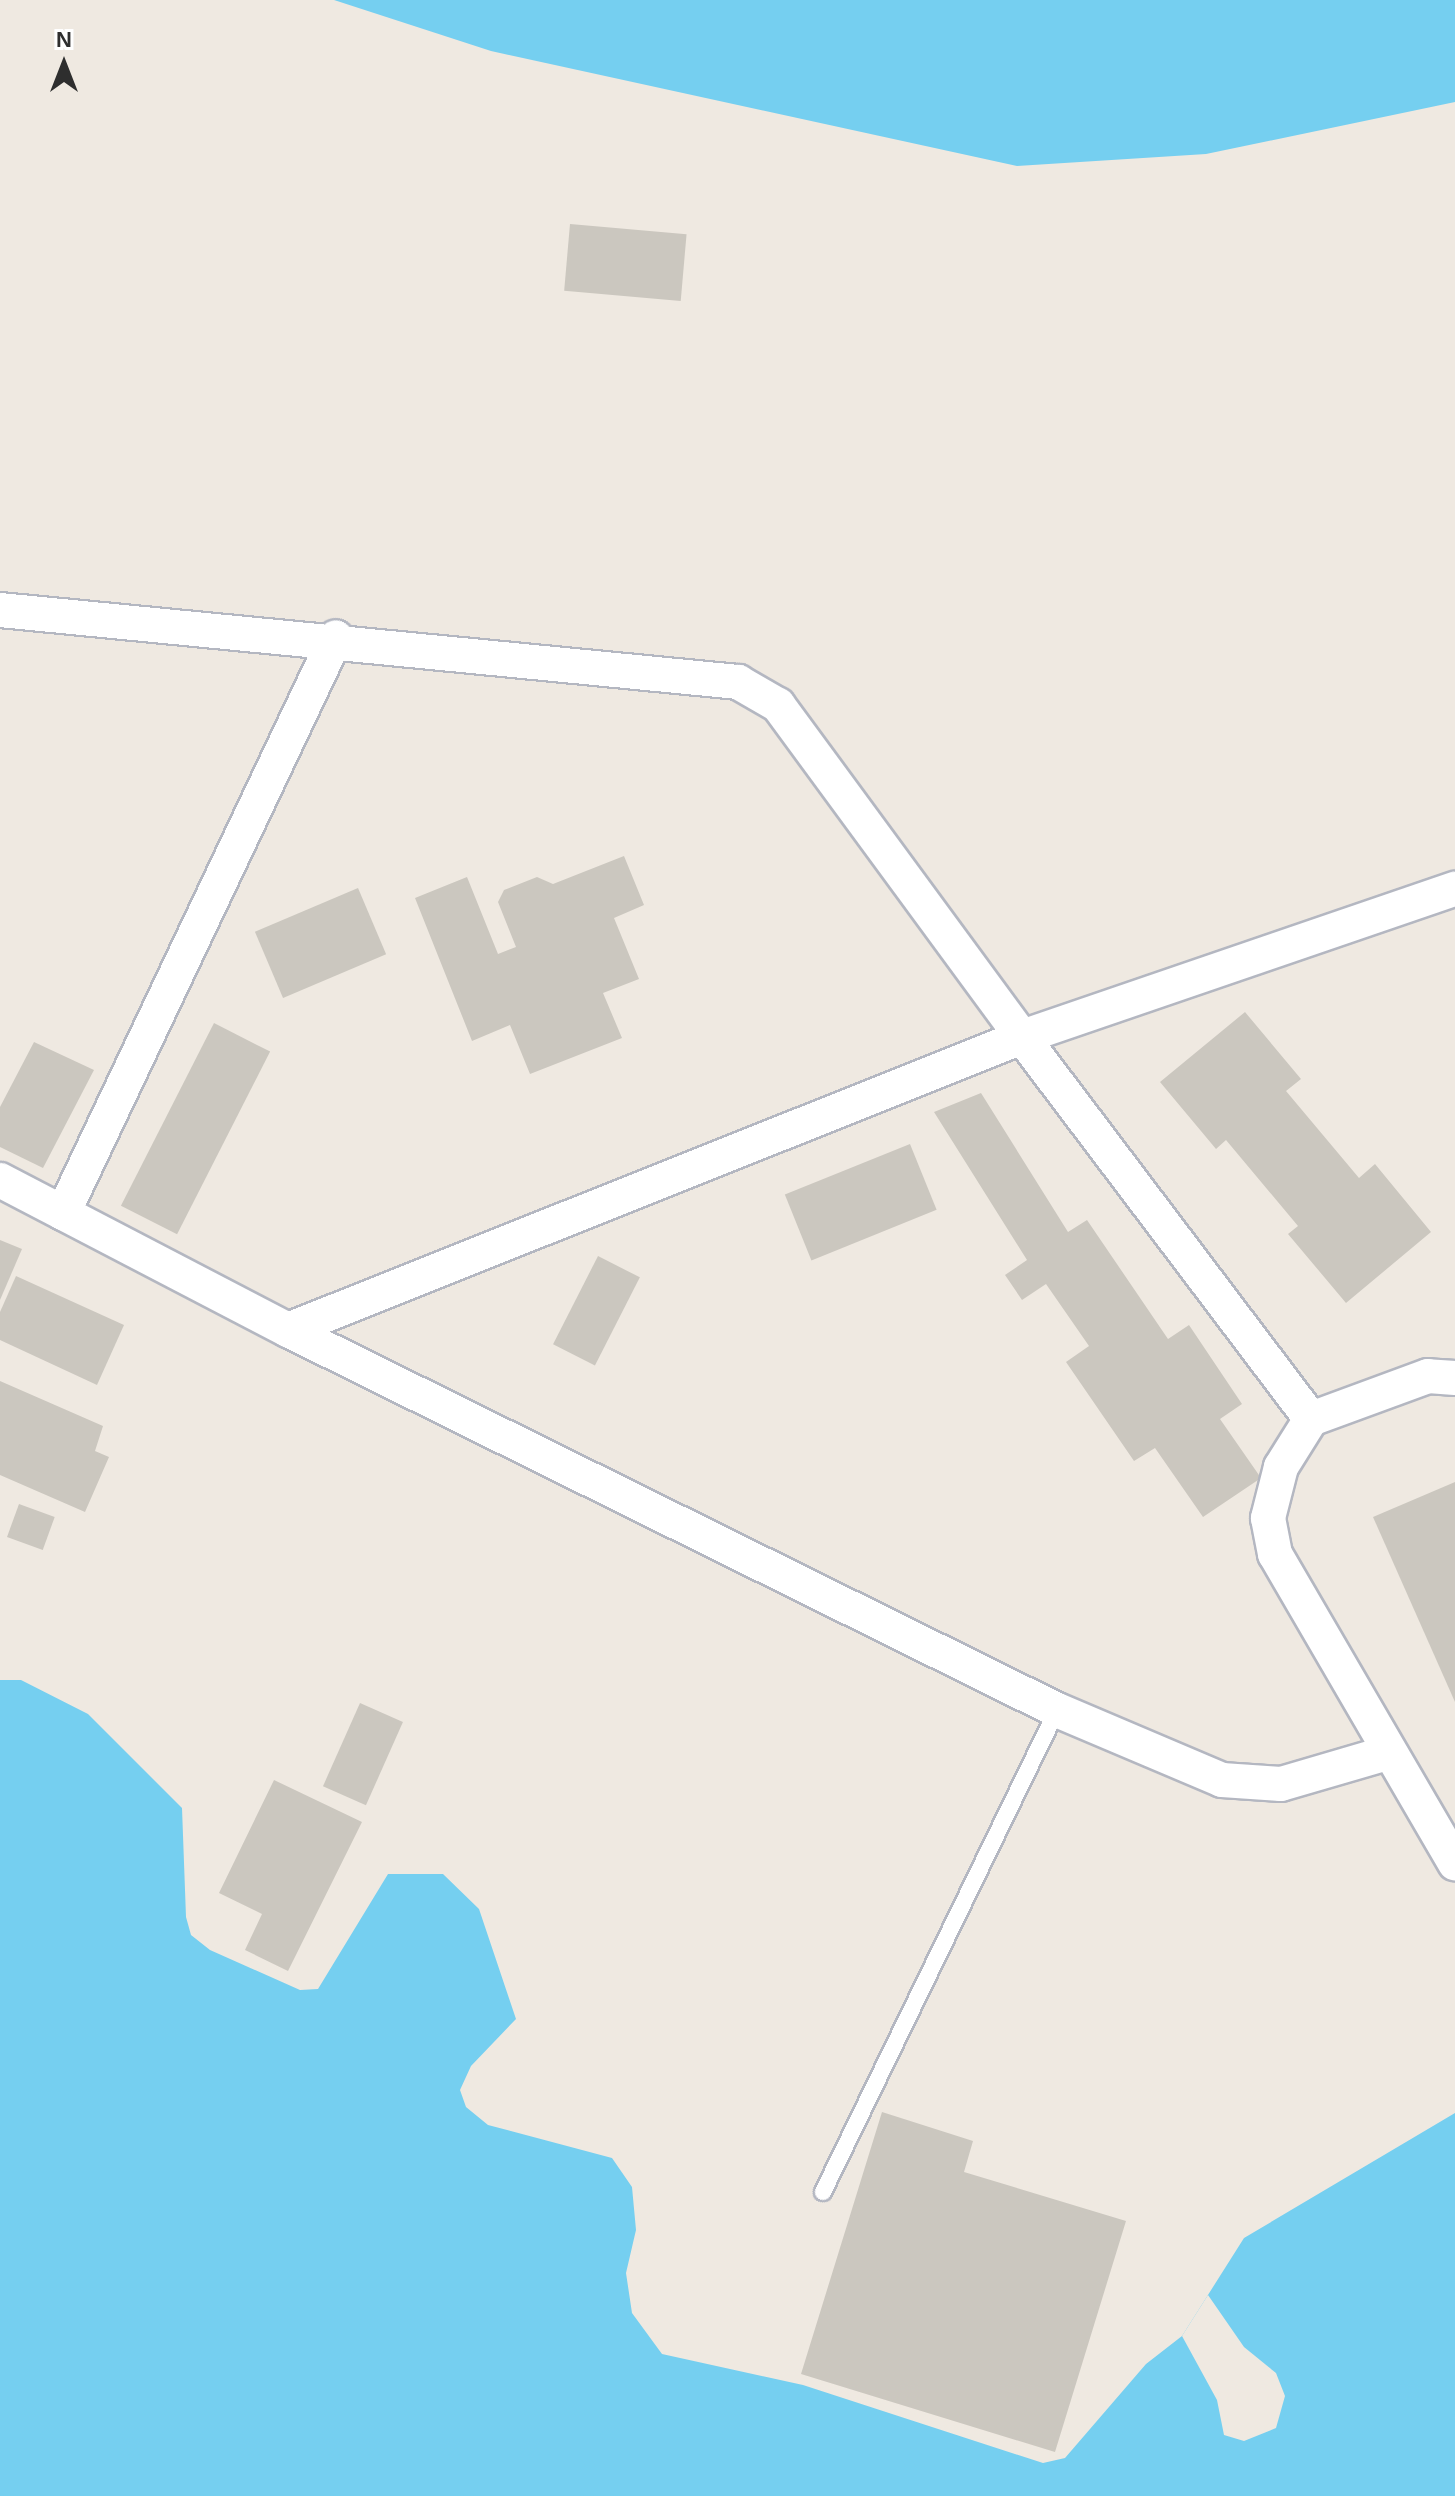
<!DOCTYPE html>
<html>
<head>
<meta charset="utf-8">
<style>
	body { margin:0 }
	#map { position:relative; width:1455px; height:2496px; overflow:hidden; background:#efe9e1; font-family:Arial,sans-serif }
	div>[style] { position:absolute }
	.water>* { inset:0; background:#75cff0 }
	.pier>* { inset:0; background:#efe9e1 }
	.building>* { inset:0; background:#cbc7bf; transform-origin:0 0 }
	.roads { filter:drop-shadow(2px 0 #b4b7c1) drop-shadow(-2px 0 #b4b7c1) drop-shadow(0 2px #b4b7c1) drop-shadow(0 -2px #b4b7c1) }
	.service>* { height:16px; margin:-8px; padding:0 8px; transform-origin:8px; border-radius:8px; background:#fff }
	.minor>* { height:34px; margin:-17px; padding:0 17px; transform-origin:17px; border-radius:17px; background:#fff }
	span { translate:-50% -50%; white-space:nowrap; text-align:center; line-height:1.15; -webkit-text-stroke:6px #fff; paint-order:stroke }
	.north { position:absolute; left:24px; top:24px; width:80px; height:80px; -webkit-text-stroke:6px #fff; paint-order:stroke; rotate:0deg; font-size:22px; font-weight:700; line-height:32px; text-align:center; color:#2e2e2e }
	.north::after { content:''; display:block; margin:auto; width:28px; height:36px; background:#2e2e2e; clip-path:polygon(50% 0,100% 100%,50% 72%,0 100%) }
</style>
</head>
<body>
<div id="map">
	<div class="water">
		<div style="clip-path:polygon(334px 0,1455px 0,1455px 102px,1206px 154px,1017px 166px,491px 51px)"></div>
		<div style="clip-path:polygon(0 1680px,21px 1680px,88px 1714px,182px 1808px,186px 1917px,191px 1935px,210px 1950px,300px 1990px,318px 1989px,388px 1874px,443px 1874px,479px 1909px,516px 2019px,471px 2066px,460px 2090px,466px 2107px,488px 2125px,612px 2158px,632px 2187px,636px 2230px,626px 2273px,632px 2313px,662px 2354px,803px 2385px,1043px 2463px,1065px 2458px,1146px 2364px,1182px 2336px,1244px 2238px,1455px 2113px,1455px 2496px,0 2496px)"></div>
	</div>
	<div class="pier">
		<div style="clip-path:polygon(1208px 2295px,1244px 2347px,1276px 2373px,1285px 2396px,1276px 2428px,1244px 2441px,1224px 2435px,1217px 2400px,1182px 2336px)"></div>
	</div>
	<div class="building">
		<div style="left:570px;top:224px;width:117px;height:67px;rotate:5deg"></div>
		<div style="clip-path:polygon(624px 856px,644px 905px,614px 918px,639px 979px,603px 993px,622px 1038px,530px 1074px,510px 1025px,472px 1041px,415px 898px,467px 877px,498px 954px,516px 947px,498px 902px,504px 890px,537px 877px,553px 884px)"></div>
		<div style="left:358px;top:888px;width:72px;height:112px;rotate:67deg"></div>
		<div style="clip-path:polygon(1245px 1012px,1301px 1079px,1286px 1091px,1359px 1178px,1375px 1164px,1431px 1232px,1346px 1303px,1288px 1234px,1298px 1226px,1226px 1140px,1216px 1149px,1160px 1082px)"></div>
		<div style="left:214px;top:1023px;width:63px;height:205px;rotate:27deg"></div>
		<div style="clip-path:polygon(34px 1042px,94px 1070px,43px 1168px,0 1147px,0 1107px)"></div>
		<div style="clip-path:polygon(981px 1093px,1068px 1232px,1087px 1220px,1168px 1339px,1189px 1325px,1242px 1404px,1220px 1419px,1261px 1478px,1203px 1517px,1155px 1448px,1134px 1461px,1066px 1362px,1089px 1346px,1046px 1284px,1022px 1300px,1005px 1275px,1027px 1260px,934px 1112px)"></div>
		<div style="left:910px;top:1144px;width:71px;height:135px;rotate:68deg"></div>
		<div style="clip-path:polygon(0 1240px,22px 1249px,0 1300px)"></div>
		<div style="left:598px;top:1256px;width:47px;height:99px;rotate:27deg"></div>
		<div style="clip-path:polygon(16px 1276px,124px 1325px,97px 1385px,0 1340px,0 1312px)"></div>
		<div style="clip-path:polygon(0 1381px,103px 1426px,95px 1451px,109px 1457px,85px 1512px,0 1475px)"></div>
		<div style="clip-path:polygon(1455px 1482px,1455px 1702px,1373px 1517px)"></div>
		<div style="left:19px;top:1504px;width:38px;height:35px;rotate:20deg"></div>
		<div style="left:360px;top:1703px;width:47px;height:91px;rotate:24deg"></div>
		<div style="clip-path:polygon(274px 1780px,362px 1822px,288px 1971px,245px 1950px,262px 1914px,219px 1893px)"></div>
		<div style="clip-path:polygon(882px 2112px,973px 2141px,964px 2172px,1126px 2221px,1055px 2452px,801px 2374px)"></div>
	</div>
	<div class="roads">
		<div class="service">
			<div style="left:823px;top:2192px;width:536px;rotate:-64.1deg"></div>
		</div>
		<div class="minor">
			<div style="left:0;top:610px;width:742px;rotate:5.57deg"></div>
			<div style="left:738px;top:682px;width:46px;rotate:29.9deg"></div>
			<div style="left:778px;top:705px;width:412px;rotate:53.7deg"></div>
			<div style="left:1022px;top:1037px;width:790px;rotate:158.24deg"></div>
			<div style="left:288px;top:1330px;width:325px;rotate:-152.5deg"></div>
			<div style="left:63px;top:1213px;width:637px;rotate:-64.64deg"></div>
			<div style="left:288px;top:1330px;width:858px;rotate:26.3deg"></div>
			<div style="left:1057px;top:1710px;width:179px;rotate:23deg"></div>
			<div style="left:1222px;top:1780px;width:59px;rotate:3.9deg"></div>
			<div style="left:1281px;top:1784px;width:110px;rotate:-16.3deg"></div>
			<div style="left:1455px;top:1378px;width:27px;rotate:-176deg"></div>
			<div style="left:1428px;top:1376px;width:125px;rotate:159.8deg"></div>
			<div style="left:1311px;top:1419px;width:57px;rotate:122deg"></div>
			<div style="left:1281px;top:1467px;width:53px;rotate:104.3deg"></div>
			<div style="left:1268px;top:1518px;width:37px;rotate:79deg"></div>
			<div style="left:1275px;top:1554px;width:358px;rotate:59.8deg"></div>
			<div style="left:1311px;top:1419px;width:479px;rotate:-127.1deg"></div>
			<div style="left:1022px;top:1037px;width:458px;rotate:-18.9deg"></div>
		</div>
	</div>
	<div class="north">N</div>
</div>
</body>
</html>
